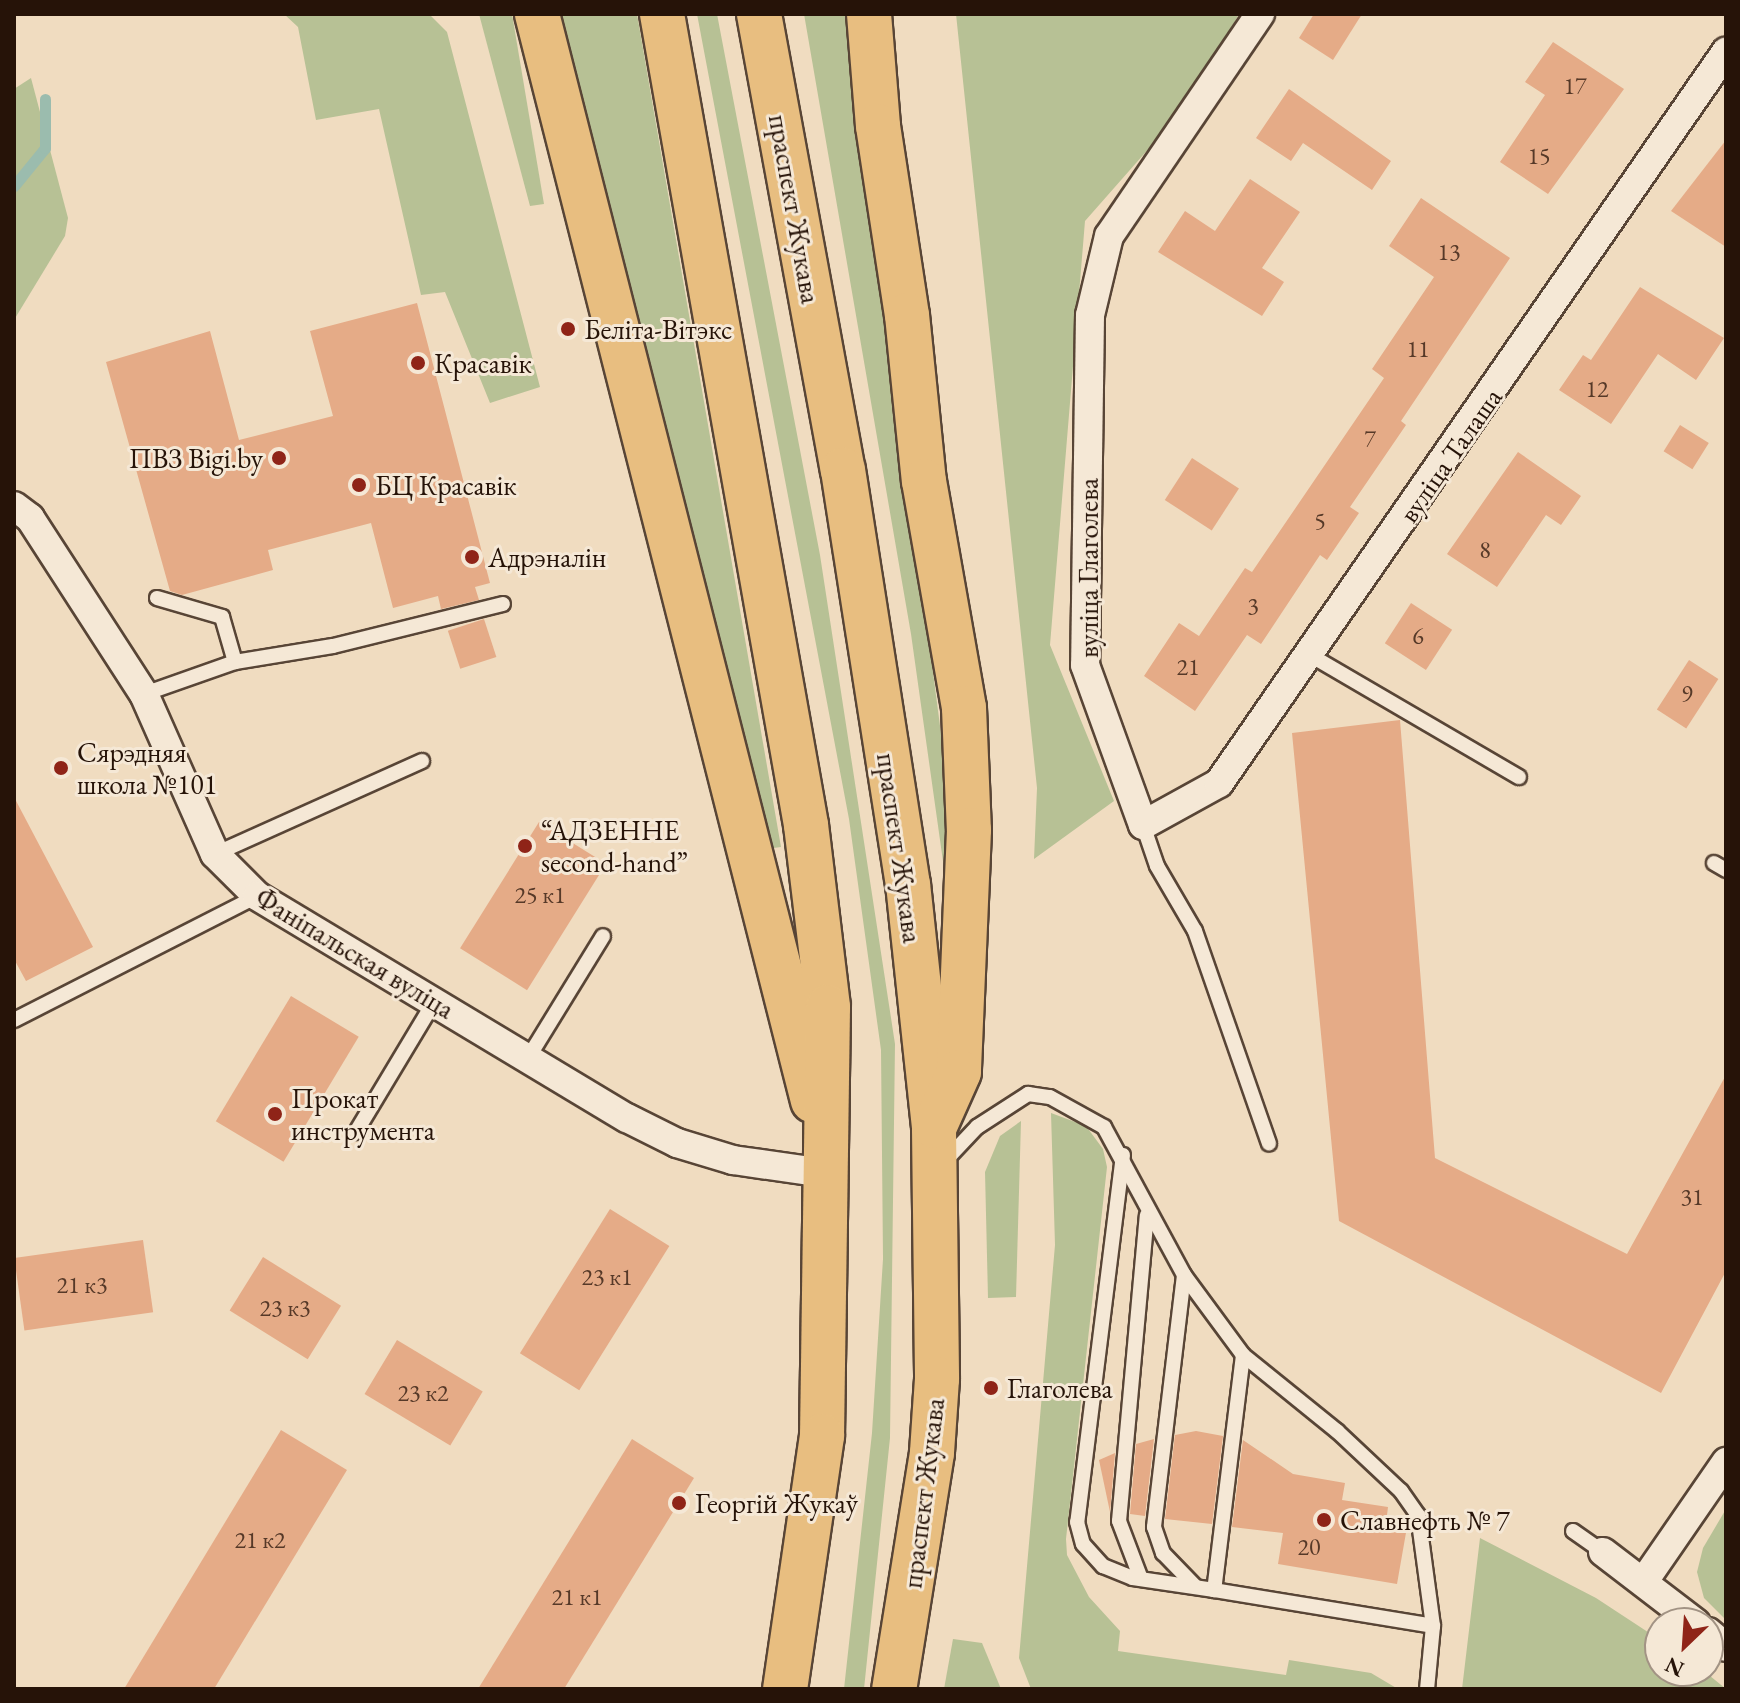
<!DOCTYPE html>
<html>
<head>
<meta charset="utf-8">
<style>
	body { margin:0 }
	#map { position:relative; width:1740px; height:1703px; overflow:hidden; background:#f0dcc0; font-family:"EB Garamond",serif }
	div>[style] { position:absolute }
	.green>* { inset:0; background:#b7c195 }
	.stream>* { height:11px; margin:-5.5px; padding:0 5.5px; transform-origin:5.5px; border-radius:5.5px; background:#9bbcae }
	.building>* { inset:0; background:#e5ab87; transform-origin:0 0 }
	.roads { filter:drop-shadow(2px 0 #584536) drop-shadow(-2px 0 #584536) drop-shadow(0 2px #584536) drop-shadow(0 -2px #584536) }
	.service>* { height:14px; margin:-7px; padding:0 7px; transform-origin:7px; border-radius:7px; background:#f5e8d6 }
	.minor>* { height:28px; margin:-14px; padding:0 14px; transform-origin:14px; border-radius:14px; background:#f5e8d6 }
	.primary>* { height:44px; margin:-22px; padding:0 22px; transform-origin:22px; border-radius:22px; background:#e8be80 }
	.dots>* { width:22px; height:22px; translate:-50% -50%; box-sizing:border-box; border:4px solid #f5e8d6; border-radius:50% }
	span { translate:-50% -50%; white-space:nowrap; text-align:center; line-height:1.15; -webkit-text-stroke:6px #f5e8d6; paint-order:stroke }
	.number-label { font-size:24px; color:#563928 }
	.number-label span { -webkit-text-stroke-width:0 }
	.street-label { font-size:28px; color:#261308 }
	.poi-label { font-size:28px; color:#261308 }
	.left { translate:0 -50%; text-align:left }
	.right { translate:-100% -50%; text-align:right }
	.frame { position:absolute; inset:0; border:16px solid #261308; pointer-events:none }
	.north { position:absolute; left:1644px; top:1607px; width:80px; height:80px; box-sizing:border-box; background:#f5e8d6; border:2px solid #a29384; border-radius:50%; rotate:205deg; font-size:22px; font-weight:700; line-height:32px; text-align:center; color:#261308 }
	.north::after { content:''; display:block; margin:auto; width:28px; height:36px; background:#8f2418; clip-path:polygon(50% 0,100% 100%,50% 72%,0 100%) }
</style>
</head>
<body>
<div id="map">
	<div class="green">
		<div style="clip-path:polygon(284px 14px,429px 14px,447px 32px,540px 387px,490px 403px,445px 292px,421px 295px,379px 109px,316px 120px,298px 27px)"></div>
		<div style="clip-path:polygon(479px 14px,512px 14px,544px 204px,530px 206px)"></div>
		<div style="clip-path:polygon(559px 14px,637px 14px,781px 847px,766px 849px,728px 677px,666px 451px)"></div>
		<div style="clip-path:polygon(697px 14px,717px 14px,820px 555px,895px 1044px,890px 1438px,864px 1689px,844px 1689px,872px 1433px,883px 1259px,881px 1050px,849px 819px)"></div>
		<div style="clip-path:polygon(804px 14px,847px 14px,951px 810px,950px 911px,911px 634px)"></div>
		<div style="clip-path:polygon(956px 14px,1239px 14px,1188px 104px,1085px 221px,1050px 645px,1114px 801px,1034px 859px,1037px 788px)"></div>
		<div style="clip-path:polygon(31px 78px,68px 218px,65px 236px,14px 320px,14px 89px)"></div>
		<div style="clip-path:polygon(1051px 1113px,1086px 1126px,1103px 1149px,1107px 1167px,1066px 1539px,1067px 1555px,1089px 1597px,1120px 1631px,1118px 1651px,1286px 1675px,1289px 1660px,1371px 1673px,1398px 1689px,1031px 1689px,1019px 1658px,1055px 1245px)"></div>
		<div style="clip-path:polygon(1021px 1121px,1016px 1297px,988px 1298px,985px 1172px,1000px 1136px)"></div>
		<div style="clip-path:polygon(1726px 1509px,1726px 1620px,1704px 1598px,1697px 1572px,1703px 1548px)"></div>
		<div style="clip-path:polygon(1480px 1538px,1596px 1598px,1660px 1640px,1660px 1671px,1704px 1671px,1726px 1689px,1462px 1689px)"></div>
		<div style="clip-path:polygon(953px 1639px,982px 1643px,1001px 1689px,944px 1689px)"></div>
	</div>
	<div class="stream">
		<div style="left:14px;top:186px;width:49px;rotate:-50.8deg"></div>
		<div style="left:45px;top:148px;width:49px;rotate:-90deg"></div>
	</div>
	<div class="building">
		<div style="clip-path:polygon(1314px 14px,1362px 14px,1333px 60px,1299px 38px)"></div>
		<div style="clip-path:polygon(1553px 42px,1624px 89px,1548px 194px,1500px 162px,1545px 95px,1525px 82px)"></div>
		<div style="clip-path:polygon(1289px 89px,1391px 161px,1372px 190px,1303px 143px,1291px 161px,1256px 138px)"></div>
		<div style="clip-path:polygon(1726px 140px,1726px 247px,1671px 211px)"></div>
		<div style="clip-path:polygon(1250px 179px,1300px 212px,1262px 268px,1284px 282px,1262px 316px,1158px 252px,1185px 211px,1215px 231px)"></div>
		<div style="clip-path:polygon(1421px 198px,1510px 258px,1401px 421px,1406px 425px,1350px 507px,1359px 513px,1327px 560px,1320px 555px,1261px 644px,1247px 635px,1195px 711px,1144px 676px,1179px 623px,1199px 636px,1245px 568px,1252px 572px,1384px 378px,1372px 369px,1434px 277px,1389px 246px)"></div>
		<div style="clip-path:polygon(1640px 287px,1724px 338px,1696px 380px,1658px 354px,1611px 424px,1559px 390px,1583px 355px,1591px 360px)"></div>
		<div style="clip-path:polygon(417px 303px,490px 583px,475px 587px,479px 600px,441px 609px,438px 596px,393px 608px,371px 523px,268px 550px,273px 570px,182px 595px,170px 591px,106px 362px,210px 331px,239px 440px,333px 416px,310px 331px)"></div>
		<div style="left:1680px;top:425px;width:34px;height:31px;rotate:32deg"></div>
		<div style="clip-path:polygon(1518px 452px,1581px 496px,1561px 525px,1546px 515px,1497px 587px,1447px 554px)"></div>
		<div style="left:1192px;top:458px;width:56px;height:50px;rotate:33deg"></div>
		<div style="left:1411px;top:603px;width:49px;height:48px;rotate:33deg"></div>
		<div style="left:484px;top:619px;width:40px;height:38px;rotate:72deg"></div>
		<div style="left:1689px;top:660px;width:35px;height:59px;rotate:33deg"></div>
		<div style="clip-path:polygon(1400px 720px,1435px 1158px,1627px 1254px,1726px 1075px,1726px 1271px,1661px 1393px,1339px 1221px,1292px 733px)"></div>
		<div style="clip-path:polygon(14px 797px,93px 947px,26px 981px,14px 959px)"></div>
		<div style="left:539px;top:822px;width:79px;height:149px;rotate:32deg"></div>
		<div style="left:291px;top:996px;width:79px;height:146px;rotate:31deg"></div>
		<div style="left:610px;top:1209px;width:70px;height:170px;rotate:32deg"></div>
		<div style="left:143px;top:1240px;width:73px;height:130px;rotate:82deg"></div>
		<div style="left:263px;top:1257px;width:92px;height:63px;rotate:32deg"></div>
		<div style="left:397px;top:1340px;width:100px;height:63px;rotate:31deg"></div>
		<div style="clip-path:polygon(281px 1430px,347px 1470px,327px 1503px,214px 1689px,124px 1689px)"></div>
		<div style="clip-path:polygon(1196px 1431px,1223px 1436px,1212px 1524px,1165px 1519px,1175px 1435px)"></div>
		<div style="clip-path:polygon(632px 1439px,694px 1478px,564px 1689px,478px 1689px)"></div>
		<div style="clip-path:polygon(1154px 1439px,1145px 1516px,1130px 1514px,1136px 1444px)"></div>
		<div style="clip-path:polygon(1243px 1440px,1293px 1474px,1345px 1483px,1342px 1500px,1388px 1507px,1386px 1523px,1407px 1527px,1397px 1584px,1278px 1564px,1283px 1533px,1232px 1527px)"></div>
		<div style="clip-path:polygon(1115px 1453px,1110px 1512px,1099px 1460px)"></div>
	</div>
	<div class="roads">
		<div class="service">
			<div style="left:157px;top:598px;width:68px;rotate:16.3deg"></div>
			<div style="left:222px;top:617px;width:47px;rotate:73.9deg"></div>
			<div style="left:1310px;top:655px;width:242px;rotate:30.3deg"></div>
			<div style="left:144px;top:694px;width:96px;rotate:-19.4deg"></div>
			<div style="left:235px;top:662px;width:99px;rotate:-9.3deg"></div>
			<div style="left:333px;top:646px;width:175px;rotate:-13.9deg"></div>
			<div style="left:1143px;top:825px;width:43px;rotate:71.1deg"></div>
			<div style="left:1157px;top:866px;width:75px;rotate:59.7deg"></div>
			<div style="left:1195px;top:931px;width:225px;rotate:70.8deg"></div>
			<div style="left:215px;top:854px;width:227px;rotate:-24.2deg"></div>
			<div style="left:1714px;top:863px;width:14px;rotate:30deg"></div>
			<div style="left:14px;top:1020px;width:273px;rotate:-27deg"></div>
			<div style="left:528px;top:1058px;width:143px;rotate:-58.4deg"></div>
			<div style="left:356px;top:1132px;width:152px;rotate:-59deg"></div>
			<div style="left:1123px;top:1155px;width:370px;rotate:97.1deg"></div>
			<div style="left:1077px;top:1522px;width:23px;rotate:75deg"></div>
			<div style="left:1083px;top:1544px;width:30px;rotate:48deg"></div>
			<div style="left:1103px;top:1566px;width:32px;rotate:22deg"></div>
			<div style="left:1133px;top:1578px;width:82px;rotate:8.4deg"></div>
			<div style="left:945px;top:1161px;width:47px;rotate:-46.7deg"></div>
			<div style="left:977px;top:1127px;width:61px;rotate:-32.9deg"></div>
			<div style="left:1028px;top:1094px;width:22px;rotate:8deg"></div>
			<div style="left:1050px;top:1097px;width:62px;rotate:29.1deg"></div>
			<div style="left:1104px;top:1127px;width:168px;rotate:61.6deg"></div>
			<div style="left:1184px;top:1275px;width:99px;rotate:53.6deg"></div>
			<div style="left:1243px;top:1355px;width:237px;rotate:97deg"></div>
			<div style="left:1214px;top:1590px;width:222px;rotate:9.3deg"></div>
			<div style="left:1184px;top:1275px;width:254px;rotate:96.8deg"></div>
			<div style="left:1154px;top:1527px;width:28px;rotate:71deg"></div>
			<div style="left:1163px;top:1553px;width:47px;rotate:45.9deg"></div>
			<div style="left:1243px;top:1355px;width:121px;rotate:39deg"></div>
			<div style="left:1337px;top:1431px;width:88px;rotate:43.2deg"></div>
			<div style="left:1401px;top:1491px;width:29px;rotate:55deg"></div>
			<div style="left:1418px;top:1515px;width:112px;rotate:82.3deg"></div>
			<div style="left:1433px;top:1626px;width:63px;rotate:95.4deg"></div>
			<div style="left:1573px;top:1531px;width:37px;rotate:35deg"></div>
			<div style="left:1141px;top:1579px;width:62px;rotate:-110.8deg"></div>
			<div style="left:1119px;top:1521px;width:307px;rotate:-84.8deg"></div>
		</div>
		<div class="minor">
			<div style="left:1260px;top:14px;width:268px;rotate:124.2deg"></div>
			<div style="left:1109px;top:236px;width:81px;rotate:103.5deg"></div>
			<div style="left:1090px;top:315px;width:350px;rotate:90.8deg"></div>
			<div style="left:1085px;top:665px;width:170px;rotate:70.1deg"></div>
			<div style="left:1143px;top:825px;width:87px;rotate:-28.9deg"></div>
			<div style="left:1219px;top:783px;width:890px;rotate:-55.26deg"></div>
			<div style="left:14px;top:506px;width:20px;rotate:37deg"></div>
			<div style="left:30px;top:518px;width:210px;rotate:57.1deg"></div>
			<div style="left:144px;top:694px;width:175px;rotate:66.1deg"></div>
			<div style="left:215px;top:854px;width:59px;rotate:45deg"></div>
			<div style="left:257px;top:896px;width:431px;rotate:31deg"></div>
			<div style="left:627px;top:1118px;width:56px;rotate:26.6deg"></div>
			<div style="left:677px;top:1143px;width:59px;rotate:16.9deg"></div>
			<div style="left:733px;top:1160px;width:98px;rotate:8.2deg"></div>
			<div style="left:1603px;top:1552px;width:117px;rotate:37.4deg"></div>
			<div style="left:1644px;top:1581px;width:145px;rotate:-55.4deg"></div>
			<div style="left:1708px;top:1632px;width:23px;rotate:40deg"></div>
		</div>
		<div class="primary">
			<div style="left:537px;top:14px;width:1121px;rotate:75.75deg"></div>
			<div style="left:662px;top:14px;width:824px;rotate:79.93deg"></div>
			<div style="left:806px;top:825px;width:183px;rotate:83.1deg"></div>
			<div style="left:828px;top:1007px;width:429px;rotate:90.8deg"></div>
			<div style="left:822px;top:1436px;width:256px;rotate:98.3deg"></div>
			<div style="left:759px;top:14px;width:464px;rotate:79.6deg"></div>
			<div style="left:843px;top:470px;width:419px;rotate:81.1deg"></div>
			<div style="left:908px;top:884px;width:246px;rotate:83.9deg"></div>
			<div style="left:934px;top:1129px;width:250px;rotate:89.3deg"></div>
			<div style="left:937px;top:1379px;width:74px;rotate:93.9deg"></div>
			<div style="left:932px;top:1453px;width:239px;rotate:99.1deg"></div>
			<div style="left:869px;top:14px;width:112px;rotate:85.4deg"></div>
			<div style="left:878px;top:126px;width:191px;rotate:81.3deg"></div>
			<div style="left:907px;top:315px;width:167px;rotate:84.2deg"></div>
			<div style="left:924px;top:481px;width:230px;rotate:80deg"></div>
			<div style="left:964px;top:708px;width:122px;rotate:87.7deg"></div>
			<div style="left:969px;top:830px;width:242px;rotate:92.4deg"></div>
			<div style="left:959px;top:1072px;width:59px;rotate:114deg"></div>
		</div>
	</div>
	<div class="dots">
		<div style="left:568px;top:329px;background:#8f2418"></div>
		<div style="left:418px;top:363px;background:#8f2418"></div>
		<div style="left:279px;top:458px;background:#8f2418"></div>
		<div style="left:359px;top:485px;background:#8f2418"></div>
		<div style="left:472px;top:557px;background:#8f2418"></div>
		<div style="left:61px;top:768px;background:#8f2418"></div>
		<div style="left:525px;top:846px;background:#8f2418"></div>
		<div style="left:275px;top:1114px;background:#8f2418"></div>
		<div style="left:991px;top:1388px;background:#8f2418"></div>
		<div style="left:679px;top:1503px;background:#8f2418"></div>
		<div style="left:1324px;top:1520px;background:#8f2418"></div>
	</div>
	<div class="number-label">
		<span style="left:1575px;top:86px">17</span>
		<span style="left:1539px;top:156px">15</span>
		<span style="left:1449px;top:252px">13</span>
		<span style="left:1418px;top:349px">11</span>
		<span style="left:1597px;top:389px">12</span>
		<span style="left:1370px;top:439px">7</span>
		<span style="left:1320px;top:521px">5</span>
		<span style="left:1485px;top:550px">8</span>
		<span style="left:1253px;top:606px">3</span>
		<span style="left:1418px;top:636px">6</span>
		<span style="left:1188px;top:667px">21</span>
		<span style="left:1687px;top:694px">9</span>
		<span style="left:540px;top:895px">25 к1</span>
		<span style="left:1692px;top:1197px">31</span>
		<span style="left:607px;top:1277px">23 к1</span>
		<span style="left:82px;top:1285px">21 к3</span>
		<span style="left:285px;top:1308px">23 к3</span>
		<span style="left:423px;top:1393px">23 к2</span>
		<span style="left:260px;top:1540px">21 к2</span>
		<span style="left:1309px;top:1547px">20</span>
		<span style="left:577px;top:1597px">21 к1</span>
	</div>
	<div class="street-label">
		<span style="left:795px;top:209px;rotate:80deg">праспект Жукава</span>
		<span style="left:1450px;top:455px;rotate:-55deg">вуліца Талаша</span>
		<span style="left:1088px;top:568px;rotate:-90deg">вуліца Глаголева</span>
		<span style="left:900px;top:848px;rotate:82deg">праспект Жукава</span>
		<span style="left:355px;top:953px;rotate:31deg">Фаніпальская вуліца</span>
		<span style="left:923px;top:1493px;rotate:-83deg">праспект Жукава</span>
	</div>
	<div class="poi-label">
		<span class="left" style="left:584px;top:329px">Беліта-Вітэкс</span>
		<span class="left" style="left:434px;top:363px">Красавік</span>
		<span class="right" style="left:263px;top:458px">ПВЗ Bigi.by</span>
		<span class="left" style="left:375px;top:485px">БЦ Красавік</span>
		<span class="left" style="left:488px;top:557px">Адрэналін</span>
		<span class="left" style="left:77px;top:768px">Сярэдняя<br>школа №101</span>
		<span class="left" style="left:541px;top:846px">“АДЗЕННЕ<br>second-hand”</span>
		<span class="left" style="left:291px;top:1114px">Прокат<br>инструмента</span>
		<span class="left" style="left:1007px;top:1388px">Глаголева</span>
		<span class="left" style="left:695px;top:1503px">Георгій Жукаў</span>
		<span class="left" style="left:1340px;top:1520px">Славнефть № 7</span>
	</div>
	<div class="frame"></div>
	<div class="north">N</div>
</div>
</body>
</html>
